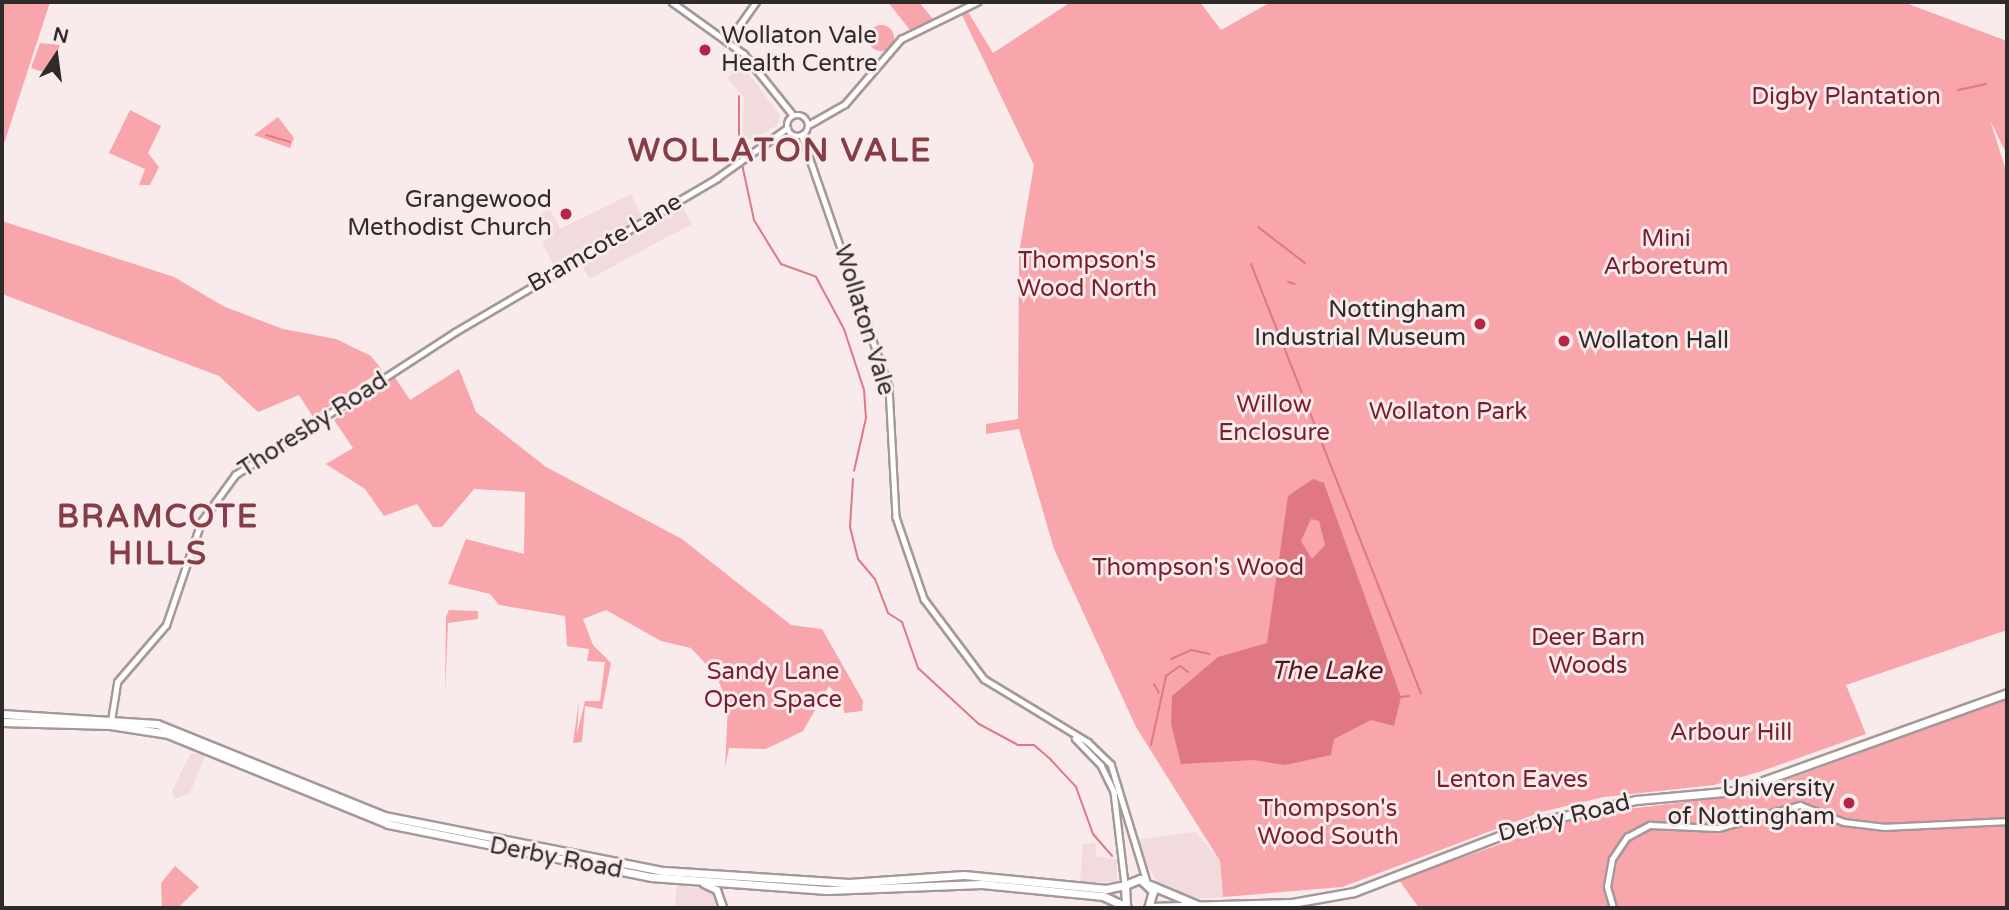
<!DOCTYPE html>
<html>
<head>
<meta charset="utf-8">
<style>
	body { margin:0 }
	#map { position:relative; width:2009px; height:910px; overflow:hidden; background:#f9ebeb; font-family:"Varela Round",sans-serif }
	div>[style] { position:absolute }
	.built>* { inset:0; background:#f2dbdc }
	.green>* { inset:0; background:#f8a5ab }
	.round { border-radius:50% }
	.water>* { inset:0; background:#e07883 }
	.stream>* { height:2px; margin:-1px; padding:0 1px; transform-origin:1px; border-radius:1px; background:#e07883 }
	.roads { filter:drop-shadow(2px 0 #a59898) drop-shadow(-2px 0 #a59898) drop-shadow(0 2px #a59898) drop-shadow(0 -2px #a59898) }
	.minor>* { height:4.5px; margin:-2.25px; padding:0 2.25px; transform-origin:2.25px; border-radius:2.25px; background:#fff }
	.minor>.ring { margin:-2.25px; padding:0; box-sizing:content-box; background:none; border:4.5px solid #fff; border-radius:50% }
	.major>* { height:6px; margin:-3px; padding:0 3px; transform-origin:3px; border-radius:3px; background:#fff }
	.highway>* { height:7px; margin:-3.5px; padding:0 3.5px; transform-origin:3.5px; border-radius:3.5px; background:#fff }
	.dots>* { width:19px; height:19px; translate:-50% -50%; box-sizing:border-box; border:4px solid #f9ebeb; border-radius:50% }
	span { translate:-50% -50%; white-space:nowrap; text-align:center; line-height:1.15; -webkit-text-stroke:6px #f9ebeb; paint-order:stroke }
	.poi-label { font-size:24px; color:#302b2b }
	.left { translate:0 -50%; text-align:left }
	.right { translate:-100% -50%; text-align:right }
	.park-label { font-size:24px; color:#7b1d30 }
	.street-label { font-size:24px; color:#302b2b }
	.water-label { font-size:26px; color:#561521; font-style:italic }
	.district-label { font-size:32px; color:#853d46; font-weight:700; letter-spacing:2px }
	.frame { position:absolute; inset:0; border:4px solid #302b2b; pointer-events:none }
	.north { position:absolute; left:21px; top:21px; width:70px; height:70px; -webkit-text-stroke:5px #f9ebeb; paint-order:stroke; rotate:13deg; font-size:19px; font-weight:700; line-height:28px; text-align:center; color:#302b2b }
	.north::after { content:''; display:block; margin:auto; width:24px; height:32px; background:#302b2b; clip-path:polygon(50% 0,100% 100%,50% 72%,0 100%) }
</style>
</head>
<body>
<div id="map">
	<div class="built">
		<div style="clip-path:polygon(742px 65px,780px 115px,778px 125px,752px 140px,742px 137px,744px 97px,727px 78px)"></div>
		<div style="clip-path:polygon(631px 194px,644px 222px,680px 203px,692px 224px,589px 279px,577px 255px,555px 268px,542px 242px,551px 236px,540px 214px,550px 209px,560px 229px)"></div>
		<div style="clip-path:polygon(190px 754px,206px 754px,190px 793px,175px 799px,172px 791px)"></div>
		<div style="clip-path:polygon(1196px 832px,1220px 861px,1223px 898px,1188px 898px,1160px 885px,1143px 860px,1139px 839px)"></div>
		<div style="clip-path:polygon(1095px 843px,1097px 857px,1117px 859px,1117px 882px,1080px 882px,1083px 844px)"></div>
		<div style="clip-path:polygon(677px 885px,711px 890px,718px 908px,668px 908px,675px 906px)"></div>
	</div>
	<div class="green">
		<div style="clip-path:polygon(2px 2px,50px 2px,2px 150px)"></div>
		<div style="clip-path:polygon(888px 2px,919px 2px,933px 19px,910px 30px)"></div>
		<div style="clip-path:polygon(1071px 2px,1200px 2px,1221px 30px,1271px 2px,1903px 2px,2007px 41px,2007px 155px,1990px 120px,2007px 174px,2007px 630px,1846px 685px,1866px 734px,1762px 771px,1714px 785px,1604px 797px,1541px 812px,1342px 887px,1223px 897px,1220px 861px,1136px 727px,1054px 549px,1019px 429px,986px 434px,986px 424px,1018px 419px,1019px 253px,1034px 165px,962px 15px,968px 12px,993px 53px)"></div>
		<div class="round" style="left:868px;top:25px;width:26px;height:26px"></div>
		<div style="clip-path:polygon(40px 43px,60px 45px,49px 74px,31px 68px)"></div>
		<div style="clip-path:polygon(130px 110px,161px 126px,148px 153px,159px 167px,150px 185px,139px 185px,145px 169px,109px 153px)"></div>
		<div style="clip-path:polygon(278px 117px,294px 138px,290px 148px,254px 135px)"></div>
		<div style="clip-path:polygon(2px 221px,174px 277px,223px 306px,283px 329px,336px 339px,371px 356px,382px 370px,313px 417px,299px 395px,258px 412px,219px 376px,2px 294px)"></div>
		<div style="clip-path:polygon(459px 369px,476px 412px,546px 467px,682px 539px,791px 625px,822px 629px,863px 701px,862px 711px,844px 713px,843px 701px,829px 686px,803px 731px,766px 749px,729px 748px,725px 768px,728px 704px,716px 675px,691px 648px,661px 641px,606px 610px,583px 619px,593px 645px,611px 663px,602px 709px,585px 706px,582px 742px,573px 743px,579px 700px,577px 734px,585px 701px,600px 701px,605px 662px,587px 661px,589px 649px,567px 646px,565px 616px,499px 605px,490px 594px,448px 584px,466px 539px,524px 554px,525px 492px,474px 489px,442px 527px,433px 527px,417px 504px,384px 516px,365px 489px,326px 464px,353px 448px,334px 420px,394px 376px,410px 400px)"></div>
		<div style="clip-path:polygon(449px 610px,478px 611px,478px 619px,448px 623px,445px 696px,446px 617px)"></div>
		<div style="clip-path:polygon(2007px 699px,2007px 908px,1419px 908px,1399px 880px,1585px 814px,1745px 795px)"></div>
		<div style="clip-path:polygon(175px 866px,199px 887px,178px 908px,162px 908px,161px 883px)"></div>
	</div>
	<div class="water">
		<div style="clip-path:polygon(evenodd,1313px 479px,1324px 483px,1401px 697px,1394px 726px,1371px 720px,1334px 739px,1331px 755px,1285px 765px,1253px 760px,1181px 764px,1171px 724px,1172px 696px,1218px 657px,1267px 643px,1288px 496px,1313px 479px,1311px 519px,1319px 521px,1325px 545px,1312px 559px,1301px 541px,1311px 519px)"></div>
	</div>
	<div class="stream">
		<div style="left:1958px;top:90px;width:29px;rotate:-12deg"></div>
		<div style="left:739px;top:96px;width:55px;rotate:90deg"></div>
		<div style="left:266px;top:135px;width:25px;rotate:16deg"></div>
		<div style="left:742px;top:164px;width:57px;rotate:77.9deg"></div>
		<div style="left:754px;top:220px;width:52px;rotate:58.5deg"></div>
		<div style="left:781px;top:264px;width:37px;rotate:20deg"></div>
		<div style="left:816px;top:277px;width:59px;rotate:61.7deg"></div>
		<div style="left:844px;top:329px;width:64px;rotate:71.8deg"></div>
		<div style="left:864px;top:390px;width:28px;rotate:86deg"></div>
		<div style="left:866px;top:418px;width:54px;rotate:102.8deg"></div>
		<div style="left:1258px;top:227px;width:59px;rotate:37.5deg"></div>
		<div style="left:1251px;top:264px;width:462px;rotate:68.4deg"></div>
		<div style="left:1288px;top:282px;width:7px;rotate:16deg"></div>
		<div style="left:853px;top:479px;width:48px;rotate:93.6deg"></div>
		<div style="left:850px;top:527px;width:33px;rotate:76deg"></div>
		<div style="left:858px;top:559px;width:26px;rotate:50deg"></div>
		<div style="left:875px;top:579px;width:36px;rotate:69deg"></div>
		<div style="left:888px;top:613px;width:17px;rotate:33deg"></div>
		<div style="left:902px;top:622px;width:49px;rotate:70.8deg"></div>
		<div style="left:918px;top:668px;width:83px;rotate:42.6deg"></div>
		<div style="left:979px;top:724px;width:44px;rotate:28.3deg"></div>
		<div style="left:1018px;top:745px;width:16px"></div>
		<div style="left:1034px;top:745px;width:23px;rotate:41deg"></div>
		<div style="left:1051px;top:760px;width:37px;rotate:47deg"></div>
		<div style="left:1076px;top:787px;width:50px;rotate:70.1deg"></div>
		<div style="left:1093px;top:834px;width:29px;rotate:49deg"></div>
		<div style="left:1171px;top:659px;width:22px;rotate:-24deg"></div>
		<div style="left:1191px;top:650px;width:19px;rotate:12deg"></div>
		<div style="left:1154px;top:684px;width:10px;rotate:61deg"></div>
		<div style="left:1401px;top:697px;width:8px;rotate:-7deg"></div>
		<div style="left:1151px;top:745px;width:71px;rotate:-77.7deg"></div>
		<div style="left:1166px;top:676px;width:17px;rotate:-36deg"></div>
		<div style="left:1180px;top:666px;width:10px;rotate:37deg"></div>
	</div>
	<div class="roads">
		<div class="minor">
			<div style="left:672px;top:2px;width:89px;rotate:35.8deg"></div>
			<div style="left:744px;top:54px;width:78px;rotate:51.2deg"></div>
			<div style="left:729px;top:40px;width:47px;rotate:-54.6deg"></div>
			<div class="ring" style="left:787px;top:115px;width:17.5px;height:17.5px"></div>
			<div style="left:810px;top:124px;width:40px;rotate:-29.7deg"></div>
			<div style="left:845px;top:104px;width:86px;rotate:-49.3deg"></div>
			<div style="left:901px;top:39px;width:85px;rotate:-26deg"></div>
			<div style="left:802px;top:136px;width:266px;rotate:70.9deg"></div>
			<div style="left:889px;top:387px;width:130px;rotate:86.9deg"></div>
			<div style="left:896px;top:517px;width:87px;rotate:71.1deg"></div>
			<div style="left:924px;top:599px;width:100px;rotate:53.1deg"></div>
			<div style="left:984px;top:679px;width:122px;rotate:31.2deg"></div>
			<div style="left:1088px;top:742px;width:32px;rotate:44deg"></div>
			<div style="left:1111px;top:764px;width:123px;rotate:73deg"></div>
			<div style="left:111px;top:721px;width:39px;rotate:-81deg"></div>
			<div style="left:117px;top:682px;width:75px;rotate:-49.3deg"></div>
			<div style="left:166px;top:625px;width:109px;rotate:-71.2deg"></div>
			<div style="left:201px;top:522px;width:58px;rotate:-54.1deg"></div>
			<div style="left:235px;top:475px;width:262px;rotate:-33deg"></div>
			<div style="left:455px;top:332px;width:304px;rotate:-30.4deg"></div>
			<div style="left:717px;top:178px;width:86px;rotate:-35.5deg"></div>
			<div style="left:1075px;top:738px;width:37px;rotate:46deg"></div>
			<div style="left:1101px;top:765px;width:30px;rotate:64deg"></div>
			<div style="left:1114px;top:792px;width:93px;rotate:83.2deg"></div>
			<div style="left:1613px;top:908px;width:22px;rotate:-106deg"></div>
			<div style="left:1607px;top:887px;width:28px;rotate:-80deg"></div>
			<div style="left:1612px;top:859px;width:27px;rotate:-56deg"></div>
			<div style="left:1627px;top:837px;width:26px;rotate:-28deg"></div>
			<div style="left:1650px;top:825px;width:68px;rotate:2.5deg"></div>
			<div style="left:1718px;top:828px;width:85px;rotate:-15.7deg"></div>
			<div style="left:1800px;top:805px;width:47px;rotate:21.1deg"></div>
			<div style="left:1844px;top:822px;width:41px;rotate:7deg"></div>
			<div style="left:1885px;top:827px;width:122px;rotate:-2.8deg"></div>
		</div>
		<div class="major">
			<div style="left:704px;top:884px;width:14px;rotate:25deg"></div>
			<div style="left:717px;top:890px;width:18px;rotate:71deg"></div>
		</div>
		<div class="highway">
			<div style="left:2px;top:714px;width:155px;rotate:3.7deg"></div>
			<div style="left:157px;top:724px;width:246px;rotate:22deg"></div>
			<div style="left:385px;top:816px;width:284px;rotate:11.2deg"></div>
			<div style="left:664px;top:871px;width:185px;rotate:3.7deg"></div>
			<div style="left:849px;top:883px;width:115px;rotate:-4deg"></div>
			<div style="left:964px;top:875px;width:143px;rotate:5.6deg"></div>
			<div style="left:1106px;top:889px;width:19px;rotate:-12deg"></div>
			<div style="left:2px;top:722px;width:108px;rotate:1.6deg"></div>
			<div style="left:110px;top:725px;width:59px;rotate:8.8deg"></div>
			<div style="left:168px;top:734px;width:238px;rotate:22.2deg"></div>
			<div style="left:388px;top:824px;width:268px;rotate:11.4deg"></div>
			<div style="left:651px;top:877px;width:176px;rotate:4.2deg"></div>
			<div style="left:827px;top:890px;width:155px;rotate:-2.2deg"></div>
			<div style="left:982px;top:884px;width:122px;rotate:5.7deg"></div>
			<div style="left:1103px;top:896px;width:26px;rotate:25deg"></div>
			<div style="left:1150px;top:885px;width:54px;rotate:22.8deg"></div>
			<div style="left:1126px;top:905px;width:20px;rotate:-93deg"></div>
			<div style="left:1125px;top:885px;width:16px;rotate:-22deg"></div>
			<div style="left:1140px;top:879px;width:18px;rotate:43deg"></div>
			<div style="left:1153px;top:891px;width:18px;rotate:106deg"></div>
			<div style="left:1149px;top:907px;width:143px;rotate:-1.6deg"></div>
			<div style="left:1292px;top:903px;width:63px;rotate:-10.1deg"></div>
			<div style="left:1354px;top:892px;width:192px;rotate:-21.1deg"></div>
			<div style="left:1533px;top:823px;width:106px;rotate:-12.6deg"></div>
			<div style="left:1636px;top:800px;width:99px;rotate:-5.2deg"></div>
			<div style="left:1735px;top:791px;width:289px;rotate:-19.8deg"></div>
		</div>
	</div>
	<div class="dots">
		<div style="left:705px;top:50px;background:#b72546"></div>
		<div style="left:566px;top:214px;background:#b72546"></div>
		<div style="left:1480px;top:324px;background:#b72546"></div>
		<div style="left:1564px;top:341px;background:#b72546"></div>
		<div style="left:1849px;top:803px;background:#b72546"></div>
	</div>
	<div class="poi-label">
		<span class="left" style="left:721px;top:50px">Wollaton Vale<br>Health Centre</span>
		<span class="right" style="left:552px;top:214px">Grangewood<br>Methodist Church</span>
		<span class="right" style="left:1466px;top:324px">Nottingham<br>Industrial Museum</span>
		<span class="left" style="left:1578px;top:341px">Wollaton Hall</span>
		<span class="right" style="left:1835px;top:803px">University<br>of Nottingham</span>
	</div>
	<div class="park-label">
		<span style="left:1846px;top:97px">Digby Plantation</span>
		<span style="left:1666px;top:253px">Mini<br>Arboretum</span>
		<span style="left:1087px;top:275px">Thompson's<br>Wood North</span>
		<span style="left:1274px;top:419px">Willow<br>Enclosure</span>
		<span style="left:1448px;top:412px">Wollaton Park</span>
		<span style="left:1198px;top:568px">Thompson's Wood</span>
		<span style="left:1588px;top:652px">Deer Barn<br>Woods</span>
		<span style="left:773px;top:686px">Sandy Lane<br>Open Space</span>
		<span style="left:1731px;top:733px">Arbour Hill</span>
		<span style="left:1512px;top:780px">Lenton Eaves</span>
		<span style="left:1328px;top:823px">Thompson's<br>Wood South</span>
	</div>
	<div class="street-label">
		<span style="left:605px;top:243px;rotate:-30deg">Bramcote Lane</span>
		<span style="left:864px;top:320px;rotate:73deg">Wollaton Vale</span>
		<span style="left:313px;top:425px;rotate:-33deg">Thoresby Road</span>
		<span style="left:1564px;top:818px;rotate:-14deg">Derby Road</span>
		<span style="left:556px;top:858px;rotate:11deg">Derby Road</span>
	</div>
	<div class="water-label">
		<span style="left:1326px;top:671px">The Lake</span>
	</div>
	<div class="district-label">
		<span style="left:780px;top:151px">WOLLATON VALE</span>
		<span style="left:158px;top:536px">BRAMCOTE<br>HILLS</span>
	</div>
	<div class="frame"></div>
	<div class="north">N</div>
</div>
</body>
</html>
